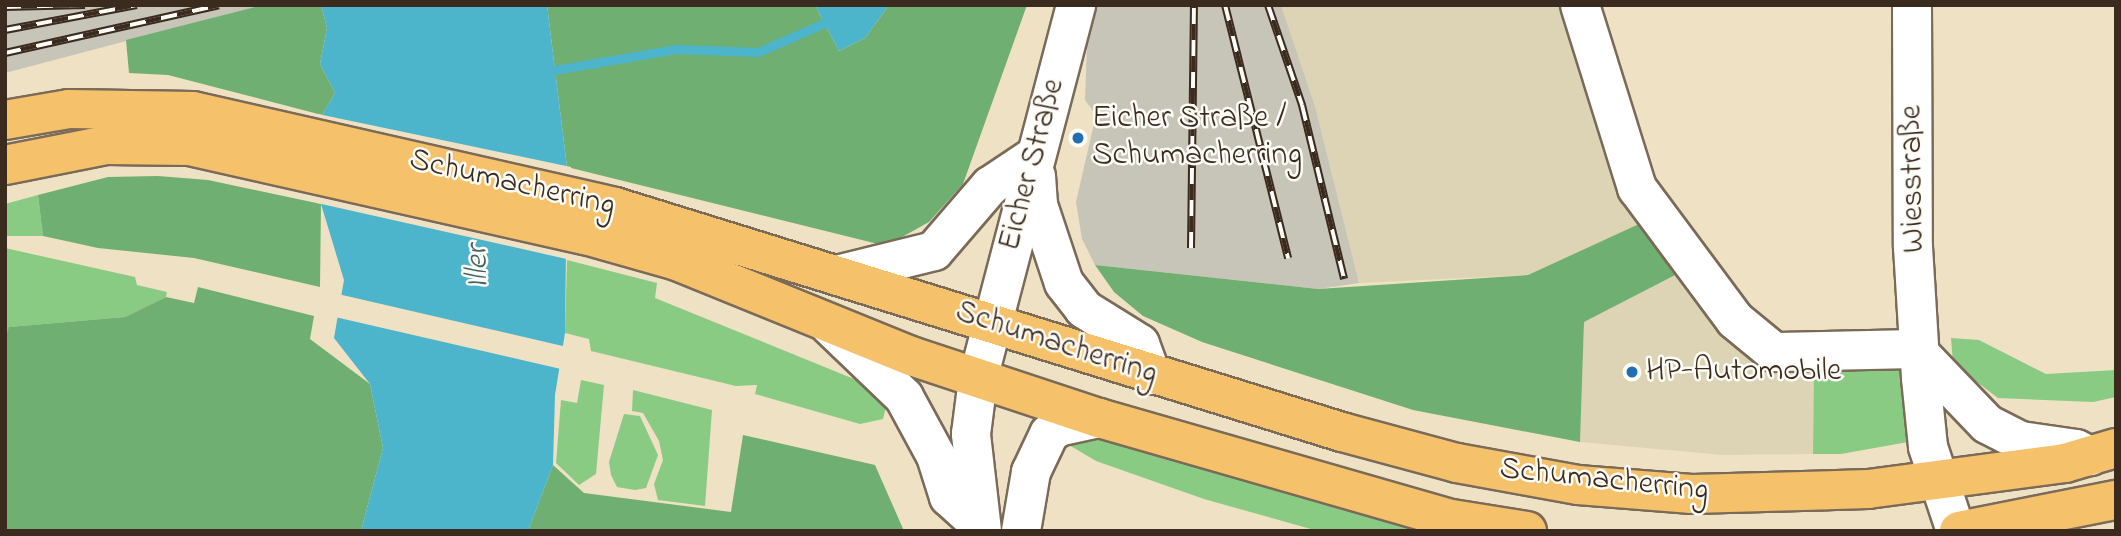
<!DOCTYPE html>
<html>
<head>
<meta charset="utf-8">
<style>
	body { margin:0 }
	#map { position:relative; width:2121px; height:536px; overflow:hidden; background:#efe1c3; font-family:"Indie Flower",sans-serif }
	div>[style] { position:absolute }
	.built>* { inset:0; background:#dcd4b4 }
	.industrial>* { inset:0; background:#c6c5b8 }
	.green>* { inset:0; background:#8acb83 }
	.forest>* { inset:0; background:#6faf71 }
	.water>* { inset:0; background:#4cb4cb }
	.pier>* { inset:0; background:#efe1c3; transform-origin:0 0 }
	.stream>* { height:9px; margin:-4.5px; padding:0 4.5px; transform-origin:4.5px; border-radius:4.5px; background:#4cb4cb }
	.roads { filter:drop-shadow(2px 0 #7a6a58) drop-shadow(-2px 0 #7a6a58) drop-shadow(0 2px #7a6a58) drop-shadow(0 -2px #7a6a58) }
	.minor>* { height:38px; margin:-19px; padding:0 19px; transform-origin:19px; border-radius:19px; background:#fff }
	.major>* { height:38px; margin:-19px; padding:0 19px; transform-origin:19px; border-radius:19px; background:#f5c16b }
	.rail>* { height:8px; margin-top:-4px; transform-origin:0; background:repeating-linear-gradient(90deg,#fdfcf7 0 16px,#3b2a1e 0 32px); box-sizing:border-box; border-block:2px solid #3b2a1e }
	.dots>* { width:19px; height:19px; translate:-50% -50%; box-sizing:border-box; border:4px solid #fdfcf7; border-radius:50% }
	span { translate:-50% -50%; white-space:nowrap; text-align:center; line-height:1.15; -webkit-text-stroke:5px #fdfcf7; paint-order:stroke }
	.poi-label { font-size:32px; color:#3b2a1e }
	.left { translate:0 -50%; text-align:left }
	.street-label { font-size:32px; color:#3b2a1e }
	.water-label { font-size:33px; color:#426163; font-style:italic }
	.frame { position:absolute; inset:0; border:7px solid #3b2a1e; pointer-events:none }
</style>
</head>
<body>
<div id="map">
	<div class="built">
		<div style="clip-path:polygon(1281px 5px,1570px 5px,1639px 224px,1528px 275px,1359px 283px,1315px 106px)"></div>
		<div style="clip-path:polygon(1681px 272px,1814px 364px,1813px 454px,1723px 455px,1580px 442px,1584px 322px)"></div>
	</div>
	<div class="industrial">
		<div style="clip-path:polygon(5px 5px,263px 5px,5px 73px)"></div>
		<div style="clip-path:polygon(1097px 5px,1281px 5px,1315px 106px,1359px 283px,1318px 289px,1095px 265px,1082px 239px,1076px 202px,1096px 115px,1085px 100px,1087px 46px)"></div>
	</div>
	<div class="green">
		<div style="clip-path:polygon(38px 195px,43px 236px,5px 236px,5px 204px)"></div>
		<div style="clip-path:polygon(5px 248px,135px 277px,137px 285px,167px 292px,166px 297px,125px 317px,10px 327px,5px 340px)"></div>
		<div style="clip-path:polygon(567px 260px,657px 283px,655px 298px,854px 379px,886px 407px,883px 419px,860px 424px,755px 394px,757px 385px,736px 386px,591px 351px,589px 339px,565px 333px)"></div>
		<div style="clip-path:polygon(1951px 338px,1979px 340px,2046px 374px,2116px 370px,2116px 397px,2093px 402px,1998px 398px,1953px 364px)"></div>
		<div style="clip-path:polygon(1901px 358px,1908px 442px,1841px 454px,1813px 454px,1814px 364px)"></div>
		<div style="clip-path:polygon(581px 380px,604px 385px,596px 474px,579px 485px,556px 463px,561px 400px,577px 403px)"></div>
		<div style="clip-path:polygon(633px 390px,712px 410px,705px 506px,658px 500px,654px 484px,663px 460px,659px 441px,643px 413px,632px 411px)"></div>
		<div style="clip-path:polygon(624px 414px,640px 416px,658px 455px,646px 488px,635px 490px,617px 487px,611px 475px,609px 462px)"></div>
		<div style="clip-path:polygon(1095px 431px,1453px 531px,1318px 531px,1204px 499px,1096px 461px,1069px 445px,1076px 434px)"></div>
	</div>
	<div class="forest">
		<div style="clip-path:polygon(263px 5px,321px 5px,327px 28px,320px 64px,335px 93px,322px 115px,168px 75px,129px 73px,126px 40px)"></div>
		<div style="clip-path:polygon(547px 5px,815px 5px,839px 51px,865px 38px,889px 5px,1027px 5px,963px 184px,929px 222px,886px 246px,567px 167px)"></div>
		<div style="clip-path:polygon(158px 176px,208px 180px,321px 204px,320px 287px,194px 258px,98px 248px,43px 236px,38px 195px,108px 177px)"></div>
		<div style="clip-path:polygon(1639px 224px,1681px 272px,1584px 322px,1580px 442px,1413px 410px,1202px 342px,1143px 316px,1114px 292px,1095px 265px,1318px 289px,1528px 275px)"></div>
		<div style="clip-path:polygon(198px 287px,314px 316px,310px 339px,370px 384px,383px 448px,361px 531px,5px 531px,5px 340px,9px 327px,125px 317px,166px 297px,194px 303px)"></div>
		<div style="clip-path:polygon(743px 435px,875px 465px,904px 531px,528px 531px,553px 465px,584px 493px,731px 512px)"></div>
	</div>
	<div class="water">
		<div style="clip-path:polygon(321px 5px,547px 5px,567px 167px,565px 333px,555px 395px,553px 465px,528px 531px,361px 531px,383px 448px,370px 384px,334px 338px,344px 280px,321px 204px,322px 115px,335px 93px,320px 64px,327px 28px)"></div>
		<div style="clip-path:polygon(815px 5px,889px 5px,865px 38px,839px 51px)"></div>
	</div>
	<div class="pier">
		<div style="clip-path:polygon(318px 114px,571px 167px,571px 260px,317px 203px)"></div>
		<div style="left:338px;top:294px;width:234px;height:23px;rotate:13deg"></div>
	</div>
	<div class="stream">
		<div style="left:543px;top:72px;width:135px;rotate:-9.8deg"></div>
		<div style="left:676px;top:49px;width:82px;rotate:2.1deg"></div>
		<div style="left:758px;top:52px;width:72px;rotate:-23.7deg"></div>
	</div>
	<div class="roads">
		<div class="minor">
			<div style="left:1580px;top:5px;width:192px;rotate:72.7deg"></div>
			<div style="left:1637px;top:188px;width:164px;rotate:53.4deg"></div>
			<div style="left:1735px;top:320px;width:50px;rotate:39.4deg"></div>
			<div style="left:1774px;top:352px;width:145px;rotate:-1.2deg"></div>
			<div style="left:1912px;top:5px;width:242px;rotate:89.8deg"></div>
			<div style="left:1913px;top:247px;width:131px;rotate:86.5deg"></div>
			<div style="left:1921px;top:378px;width:69px;rotate:84.2deg"></div>
			<div style="left:1928px;top:447px;width:89px;rotate:71.6deg"></div>
			<div style="left:1036px;top:176px;width:29px;rotate:86deg"></div>
			<div style="left:1038px;top:205px;width:82px;rotate:71.6deg"></div>
			<div style="left:1064px;top:283px;width:33px;rotate:52deg"></div>
			<div style="left:1084px;top:309px;width:66px;rotate:32deg"></div>
			<div style="left:1140px;top:344px;width:33px;rotate:70deg"></div>
			<div style="left:841px;top:274px;width:96px;rotate:-13.9deg"></div>
			<div style="left:934px;top:251px;width:86px;rotate:-49.3deg"></div>
			<div style="left:990px;top:186px;width:54px;rotate:-33.7deg"></div>
			<div style="left:829px;top:325px;width:104px;rotate:43.8deg"></div>
			<div style="left:904px;top:397px;width:67px;rotate:61.5deg"></div>
			<div style="left:936px;top:456px;width:43px;rotate:72.4deg"></div>
			<div style="left:949px;top:497px;width:39px;rotate:42deg"></div>
			<div style="left:1919px;top:353px;width:98px;rotate:46.2deg"></div>
			<div style="left:1987px;top:424px;width:38px;rotate:27deg"></div>
			<div style="left:2021px;top:441px;width:56px;rotate:8.3deg"></div>
			<div style="left:2076px;top:449px;width:16px;rotate:27deg"></div>
			<div style="left:982px;top:531px;width:98px;rotate:-96.5deg"></div>
			<div style="left:971px;top:434px;width:55px;rotate:-82.7deg"></div>
			<div style="left:978px;top:379px;width:387px;rotate:-75.3deg"></div>
			<div style="left:1021px;top:531px;width:60px;rotate:-80.4deg"></div>
			<div style="left:1031px;top:472px;width:42px;rotate:-64.7deg"></div>
			<div style="left:1049px;top:434px;width:11px;rotate:-38deg"></div>
			<div style="left:1058px;top:427px;width:42px;rotate:-12.4deg"></div>
		</div>
		<div class="major">
			<div style="left:5px;top:120px;width:65px;rotate:-9.8deg"></div>
			<div style="left:69px;top:109px;width:124px;rotate:0.9deg"></div>
			<div style="left:193px;top:111px;width:433px;rotate:12.8deg"></div>
			<div style="left:615px;top:207px;width:761px;rotate:17.2deg"></div>
			<div style="left:1342px;top:432px;width:119px;rotate:15.1deg"></div>
			<div style="left:1457px;top:463px;width:123px;rotate:10.3deg"></div>
			<div style="left:1578px;top:485px;width:114px;rotate:4.5deg"></div>
			<div style="left:1692px;top:494px;width:176px;rotate:-1.6deg"></div>
			<div style="left:1868px;top:489px;width:199px;rotate:-7.5deg"></div>
			<div style="left:2065px;top:463px;width:53px;rotate:-16.4deg"></div>
			<div style="left:5px;top:165px;width:104px;rotate:-11.1deg"></div>
			<div style="left:107px;top:145px;width:82px;rotate:0.7deg"></div>
			<div style="left:189px;top:146px;width:406px;rotate:12.7deg"></div>
			<div style="left:585px;top:235px;width:96px;rotate:15.8deg"></div>
			<div style="left:677px;top:261px;width:253px;rotate:22.1deg"></div>
			<div style="left:911px;top:356px;width:198px;rotate:18.3deg"></div>
			<div style="left:1099px;top:418px;width:367px;rotate:16deg"></div>
			<div style="left:1452px;top:519px;width:76px;rotate:9.1deg"></div>
			<div style="left:1959px;top:531px;width:160px;rotate:-11.2deg"></div>
		</div>
	</div>
	<div class="rail">
		<div style="left:1225px;top:5px;width:261px;rotate:76deg"></div>
		<div style="left:1268px;top:5px;width:106px;rotate:71.2deg"></div>
		<div style="left:1302px;top:105px;width:179px;rotate:76.4deg"></div>
		<div style="left:5px;top:7px;width:80px;rotate:-1.4deg"></div>
		<div style="left:5px;top:30px;width:134px;rotate:-10.7deg"></div>
		<div style="left:5px;top:53px;width:219px;rotate:-12.6deg"></div>
		<div style="left:1191px;top:248px;width:243px;rotate:-89.3deg"></div>
	</div>
	<div class="dots">
		<div style="left:1078px;top:138px;background:#1f6fb2"></div>
		<div style="left:1632px;top:372px;background:#1f6fb2"></div>
	</div>
	<div class="poi-label">
		<span class="left" style="left:1092px;top:138px">Eicher Straße /<br>Schumacherring</span>
		<span class="left" style="left:1646px;top:372px">HP-Automobile</span>
	</div>
	<div class="street-label">
		<span style="left:1033px;top:165px;rotate:-75deg">Eicher Straße</span>
		<span style="left:1914px;top:179px;rotate:-91deg">Wiesstraße</span>
		<span style="left:512px;top:184px;rotate:13deg">Schumacherring</span>
		<span style="left:1056px;top:344px;rotate:18deg">Schumacherring</span>
		<span style="left:1604px;top:481px;rotate:6deg">Schumacherring</span>
	</div>
	<div class="water-label">
		<span style="left:479px;top:267px;rotate:-91deg">Iller</span>
	</div>
	<div class="frame"></div>
</div>
</body>
</html>
